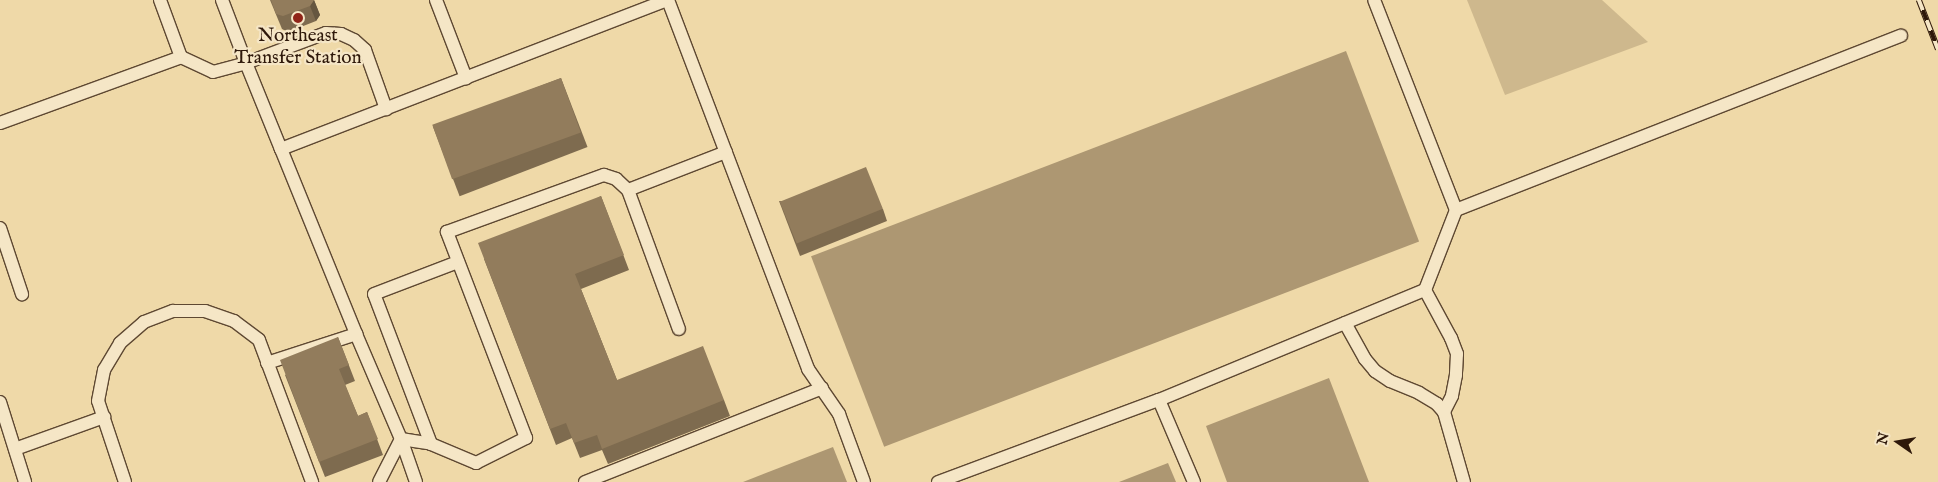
<!DOCTYPE html>
<html>
<head>
<meta charset="utf-8">
<style>
	body { margin:0 }
	#map { position:relative; width:1938px; height:482px; overflow:hidden; background:#efd9a8; font-family:"IM FELL English",serif }
	div>[style] { position:absolute }
	.green>* { inset:0; background:#ceb88d }
	.water>* { inset:0; background:#ad9772; transform-origin:0 0 }
	.roads { filter:drop-shadow(1px 0 #5e4832) drop-shadow(-1px 0 #5e4832) drop-shadow(0 1px #5e4832) drop-shadow(0 -1px #5e4832) }
	.lane>* { height:12px; margin:-6px; padding:0 6px; transform-origin:6px; border-radius:6px; background:#f5e6c6 }
	.rail>* { height:5.5px; margin-top:-2.75px; transform-origin:0; background:repeating-linear-gradient(90deg,#f5e6c6 0 11px,#2e180a 0 22px); box-sizing:border-box; border-block:1px solid #2e180a }
	.wall>* { inset:0; background:#7e6b4f; transform-origin:0 0 }
	.shaded-wall>* { inset:0; background:#665740 }
	.building>* { inset:0; background:#927c5c; transform-origin:0 0 }
	.dots>* { width:14px; height:14px; translate:-50% -50%; box-sizing:border-box; border:2px solid #f5e6c6; border-radius:50% }
	span { translate:-50% -50%; white-space:nowrap; text-align:center; line-height:1.15; -webkit-text-stroke:4.5px #f5e6c6; paint-order:stroke }
	.poi-label { font-size:19px; color:#2e180a }
	.north { position:absolute; left:1873px; top:417px; width:50px; height:50px; -webkit-text-stroke:4px #f5e6c6; paint-order:stroke; rotate:283deg; font-size:14px; font-weight:700; line-height:20px; text-align:center; color:#2e180a }
	.north::after { content:''; display:block; margin:auto; width:18px; height:22px; background:#2e180a; clip-path:polygon(50% 0,100% 100%,50% 72%,0 100%) }
</style>
</head>
<body>
<div id="map">
	<div class="green">
		<div style="clip-path:polygon(1467px 0,1602px 0,1648px 42px,1505px 95px)"></div>
	</div>
	<div class="water">
		<div style="left:1346px;top:51px;width:204px;height:573px;rotate:69deg"></div>
		<div style="clip-path:polygon(1329px 378px,1369px 482px,1227px 482px,1206px 426px)"></div>
		<div style="clip-path:polygon(833px 447px,847px 482px,743px 482px)"></div>
		<div style="clip-path:polygon(1168px 463px,1176px 482px,1119px 482px)"></div>
	</div>
	<div class="roads">
		<div class="lane">
			<div style="left:160px;top:0;width:61px;rotate:69.8deg"></div>
			<div style="left:222px;top:0;width:67px;rotate:69.1deg"></div>
			<div style="left:246px;top:63px;width:85px;rotate:-20.6deg"></div>
			<div style="left:326px;top:33px;width:15px;rotate:4deg"></div>
			<div style="left:341px;top:34px;width:14px;rotate:25deg"></div>
			<div style="left:354px;top:40px;width:15px;rotate:42deg"></div>
			<div style="left:365px;top:50px;width:63px;rotate:70.4deg"></div>
			<div style="left:436px;top:0;width:84px;rotate:69deg"></div>
			<div style="left:0;top:123px;width:193px;rotate:-20deg"></div>
			<div style="left:181px;top:57px;width:35px;rotate:25deg"></div>
			<div style="left:213px;top:72px;width:34px;rotate:-15deg"></div>
			<div style="left:246px;top:63px;width:93px;rotate:67.9deg"></div>
			<div style="left:281px;top:149px;width:415px;rotate:-21.1deg"></div>
			<div style="left:668px;top:0;width:395px;rotate:69.2deg"></div>
			<div style="left:808px;top:369px;width:55px;rotate:55.4deg"></div>
			<div style="left:839px;top:414px;width:72px;rotate:69.8deg"></div>
			<div style="left:281px;top:149px;width:200px;rotate:67.9deg"></div>
			<div style="left:356px;top:334px;width:114px;rotate:66.8deg"></div>
			<div style="left:401px;top:439px;width:48px;rotate:117.1deg"></div>
			<div style="left:628px;top:190px;width:105px;rotate:-21.2deg"></div>
			<div style="left:1456px;top:210px;width:478px;rotate:-21.4deg"></div>
			<div style="left:0;top:228px;width:70px;rotate:71.6deg"></div>
			<div style="left:1425px;top:290px;width:55px;rotate:61.6deg"></div>
			<div style="left:1451px;top:338px;width:17px;rotate:69deg"></div>
			<div style="left:1457px;top:354px;width:21px;rotate:93deg"></div>
			<div style="left:1456px;top:375px;width:21px;rotate:101deg"></div>
			<div style="left:1452px;top:396px;width:18px;rotate:117deg"></div>
			<div style="left:1444px;top:412px;width:73px;rotate:74.1deg"></div>
			<div style="left:1345px;top:323px;width:41px;rotate:60.9deg"></div>
			<div style="left:1365px;top:359px;width:16px;rotate:50deg"></div>
			<div style="left:1375px;top:371px;width:18px;rotate:34deg"></div>
			<div style="left:1390px;top:381px;width:31px;rotate:22deg"></div>
			<div style="left:1419px;top:393px;width:21px;rotate:31deg"></div>
			<div style="left:1437px;top:404px;width:11px;rotate:49deg"></div>
			<div style="left:267px;top:363px;width:94px;rotate:-18deg"></div>
			<div style="left:1159px;top:400px;width:89px;rotate:66.9deg"></div>
			<div style="left:0;top:402px;width:84px;rotate:72.6deg"></div>
			<div style="left:431px;top:444px;width:160px;rotate:-110.8deg"></div>
			<div style="left:374px;top:294px;width:90px;rotate:-20.9deg"></div>
			<div style="left:15px;top:449px;width:95px;rotate:-19.8deg"></div>
			<div style="left:125px;top:482px;width:85px;rotate:-108.4deg"></div>
			<div style="left:98px;top:401px;width:32px;rotate:-79deg"></div>
			<div style="left:104px;top:370px;width:31px;rotate:-59deg"></div>
			<div style="left:120px;top:343px;width:32px;rotate:-41deg"></div>
			<div style="left:144px;top:322px;width:31px;rotate:-21deg"></div>
			<div style="left:173px;top:311px;width:32px"></div>
			<div style="left:205px;top:311px;width:31px;rotate:19deg"></div>
			<div style="left:234px;top:321px;width:31px;rotate:37deg"></div>
			<div style="left:259px;top:340px;width:152px;rotate:69.5deg"></div>
			<div style="left:416px;top:482px;width:46px;rotate:-109.2deg"></div>
			<div style="left:401px;top:439px;width:30px;rotate:9deg"></div>
			<div style="left:431px;top:444px;width:49px;rotate:22.9deg"></div>
			<div style="left:476px;top:463px;width:56px;rotate:-26.6deg"></div>
			<div style="left:526px;top:438px;width:221px;rotate:-111deg"></div>
			<div style="left:447px;top:232px;width:167px;rotate:-20deg"></div>
			<div style="left:604px;top:175px;width:13px;rotate:18deg"></div>
			<div style="left:616px;top:179px;width:16px;rotate:43deg"></div>
			<div style="left:628px;top:190px;width:148px;rotate:69.9deg"></div>
			<div style="left:585px;top:482px;width:255px;rotate:-21.6deg"></div>
			<div style="left:938px;top:482px;width:236px;rotate:-20.4deg"></div>
			<div style="left:1159px;top:400px;width:288px;rotate:-22.5deg"></div>
			<div style="left:1425px;top:290px;width:86px;rotate:-68.8deg"></div>
			<div style="left:1456px;top:210px;width:225px;rotate:-111.3deg"></div>
		</div>
	</div>
	<div class="rail">
		<div style="left:1919px;top:0;width:53px;rotate:68.8deg"></div>
	</div>
	<div class="wall">
		<div style="clip-path:polygon(270px 0,314px 0,320px 15px,316px 21px,288px 32px,282px 29px)"></div>
		<div style="left:561px;top:78px;width:74px;height:137px;rotate:69deg"></div>
		<div style="clip-path:polygon(601px 196px,629px 270px,581px 289px,617px 380px,724px 400px,730px 416px,608px 464px,602px 450px,580px 458px,572px 438px,556px 445px,484px 259px)"></div>
		<div style="clip-path:polygon(779px 201px,883px 209px,887px 221px,800px 256px)"></div>
		<div style="clip-path:polygon(338px 337px,355px 381px,345px 385px,358px 416px,367px 412px,383px 455px,325px 477px,285px 375px)"></div>
	</div>
	<div class="shaded-wall">
		<div style="clip-path:polygon(314px 0,320px 15px,316px 21px,310px 6px)"></div>
	</div>
	<div class="building">
		<div style="clip-path:polygon(271px 0,314px 0,310px 6px,283px 16px,276px 14px)"></div>
		<div style="left:561px;top:78px;width:58px;height:137px;rotate:70deg"></div>
		<div style="left:866px;top:167px;width:45px;height:93px;rotate:68deg"></div>
		<div style="clip-path:polygon(601px 196px,624px 255px,575px 274px,617px 380px,703px 346px,724px 400px,602px 449px,597px 435px,574px 443px,566px 423px,550px 429px,478px 243px)"></div>
		<div style="clip-path:polygon(338px 337px,349px 365px,339px 369px,358px 416px,367px 412px,378px 439px,319px 462px,280px 360px)"></div>
	</div>
	<div class="dots">
		<div style="left:298px;top:18px;background:#8f2418"></div>
	</div>
	<div class="poi-label">
		<span style="left:298px;top:48px">Northeast<br>Transfer Station</span>
	</div>
	<div class="north">N</div>
</div>
</body>
</html>
